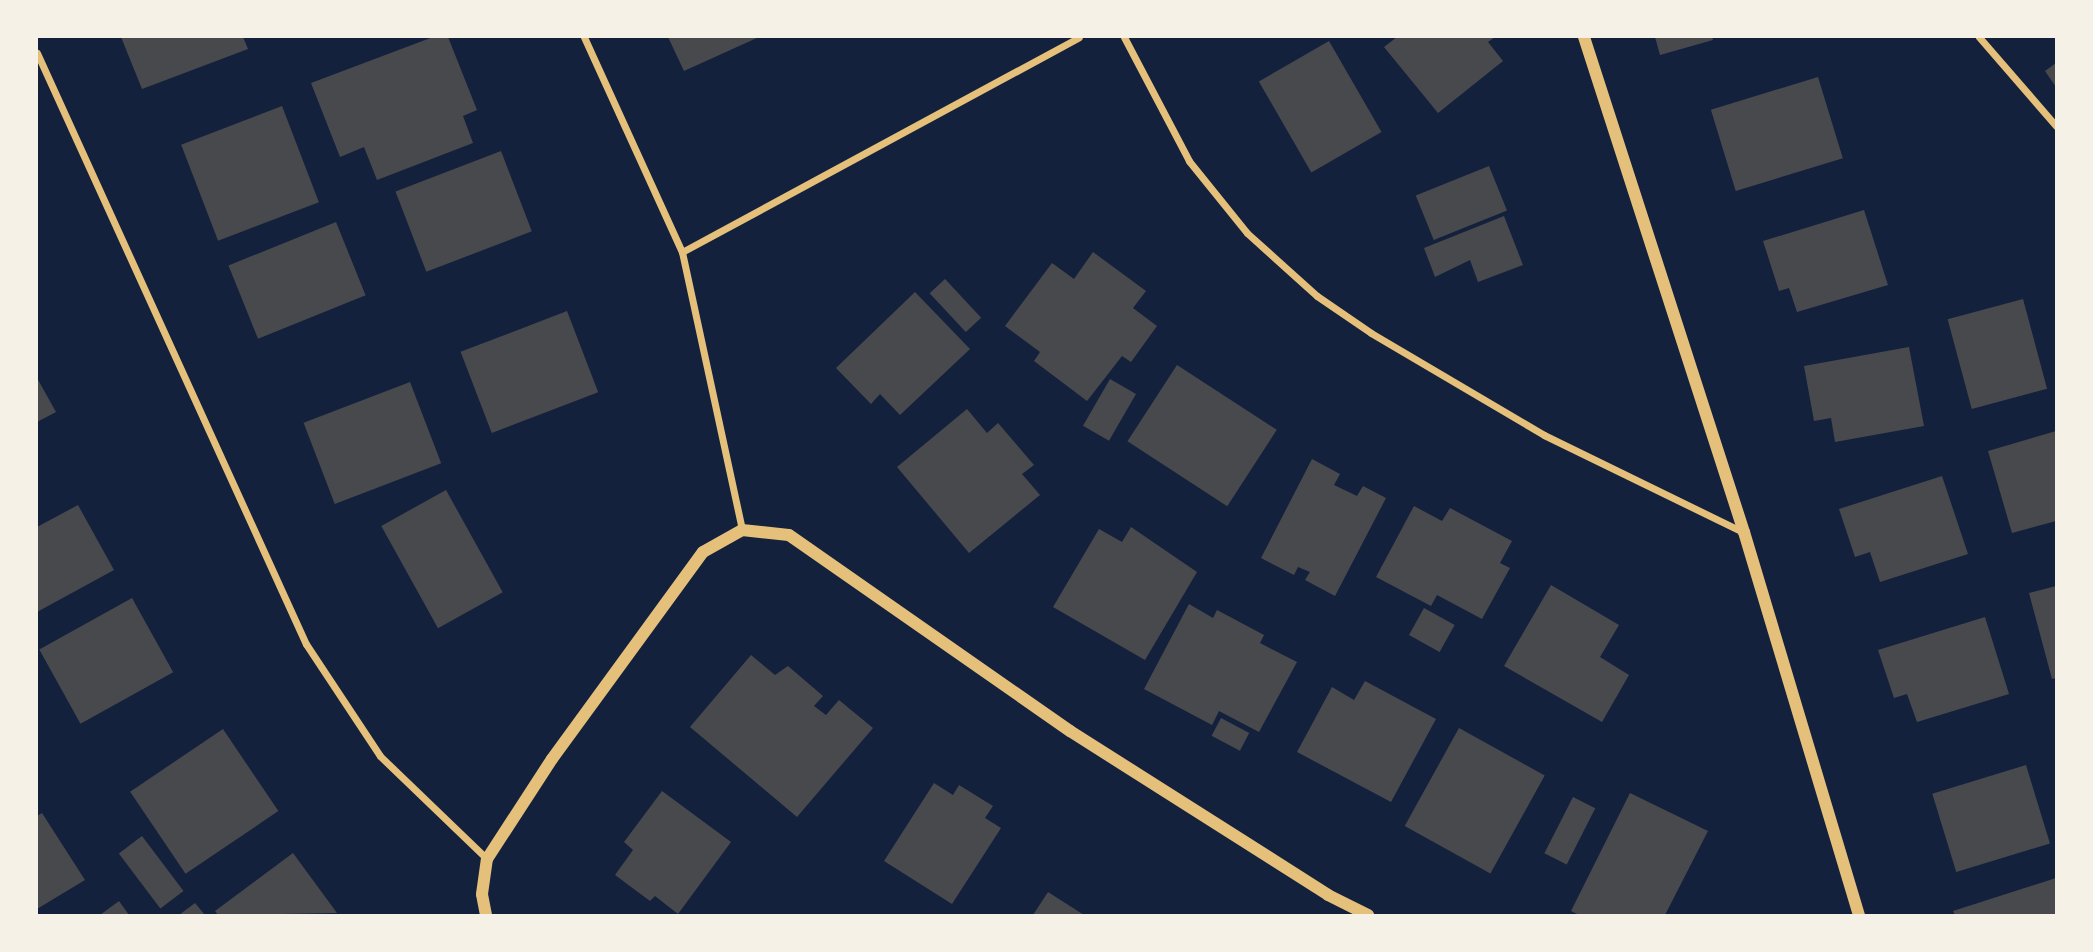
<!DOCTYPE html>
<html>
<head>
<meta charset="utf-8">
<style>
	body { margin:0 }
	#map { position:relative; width:2093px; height:952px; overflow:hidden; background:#14213d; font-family:"Fira Sans",sans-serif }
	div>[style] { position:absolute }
	.building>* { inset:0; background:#48494c; transform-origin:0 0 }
	.minor>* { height:7px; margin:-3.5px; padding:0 3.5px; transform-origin:3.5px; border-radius:3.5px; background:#e5c07b }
	.tertiary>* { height:12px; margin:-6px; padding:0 6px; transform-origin:6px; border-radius:6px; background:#e5c07b }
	span { translate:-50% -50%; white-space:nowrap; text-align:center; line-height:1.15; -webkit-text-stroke:7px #f6f1e7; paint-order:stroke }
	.frame { position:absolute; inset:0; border:38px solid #f6f1e7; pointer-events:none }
</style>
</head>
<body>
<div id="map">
	<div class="building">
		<div style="clip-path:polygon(121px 37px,243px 37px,248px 49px,142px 89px)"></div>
		<div style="clip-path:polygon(433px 37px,448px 37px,477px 110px,463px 116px,473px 143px,377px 180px,364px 147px,340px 157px,311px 83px)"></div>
		<div style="clip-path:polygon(668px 37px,759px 37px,684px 71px)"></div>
		<div style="clip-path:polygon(1397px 37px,1495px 37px,1488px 42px,1503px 61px,1438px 113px,1384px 47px)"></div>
		<div style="clip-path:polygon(1655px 37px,1712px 37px,1713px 40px,1660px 55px)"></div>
		<div style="left:1329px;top:41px;width:105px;height:81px;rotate:60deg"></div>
		<div style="clip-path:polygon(2056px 63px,2056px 87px,2045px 71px)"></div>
		<div style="left:1818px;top:77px;width:85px;height:112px;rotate:73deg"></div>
		<div style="left:282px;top:106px;width:103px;height:108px;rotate:69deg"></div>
		<div style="left:501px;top:151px;width:86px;height:113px;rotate:69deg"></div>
		<div style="left:1489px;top:166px;width:48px;height:79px;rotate:68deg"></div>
		<div style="clip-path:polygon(1864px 210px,1888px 285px,1797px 312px,1789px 288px,1779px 291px,1763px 241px)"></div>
		<div style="clip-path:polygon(1504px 216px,1523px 265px,1478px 282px,1470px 260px,1435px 277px,1424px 248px)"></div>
		<div style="left:336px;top:222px;width:79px;height:116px;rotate:68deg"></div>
		<div style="clip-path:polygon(1093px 252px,1146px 291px,1133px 308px,1157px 326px,1131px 362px,1122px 356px,1087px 401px,1034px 361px,1040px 352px,1005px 326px,1052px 263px,1074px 279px)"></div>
		<div style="left:945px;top:279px;width:53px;height:21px;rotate:47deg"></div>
		<div style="clip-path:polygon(915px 292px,970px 349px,900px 415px,880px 394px,871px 404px,836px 368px)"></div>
		<div style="left:2023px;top:299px;width:93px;height:78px;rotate:75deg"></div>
		<div style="left:567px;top:311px;width:87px;height:114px;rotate:69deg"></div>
		<div style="clip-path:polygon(1909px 347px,1924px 426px,1835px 442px,1831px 418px,1814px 421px,1804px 366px)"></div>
		<div style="left:1177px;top:365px;width:119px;height:91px;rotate:33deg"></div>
		<div style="clip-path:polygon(37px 378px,56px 412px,37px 422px)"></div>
		<div style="left:1110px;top:379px;width:30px;height:54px;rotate:30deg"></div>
		<div style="left:410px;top:382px;width:87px;height:114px;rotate:69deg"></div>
		<div style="clip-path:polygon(967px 409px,987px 433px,998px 423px,1034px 465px,1022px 474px,1040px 495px,969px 553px,897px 467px)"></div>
		<div style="clip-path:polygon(2056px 431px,2056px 521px,2012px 533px,1988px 451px)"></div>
		<div style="clip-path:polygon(1312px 459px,1340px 474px,1334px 485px,1357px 496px,1363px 486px,1386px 498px,1335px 596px,1305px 580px,1310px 572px,1298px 567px,1294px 575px,1261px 558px)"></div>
		<div style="clip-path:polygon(1942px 476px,1968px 554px,1880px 582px,1870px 552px,1855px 557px,1839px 509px)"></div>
		<div style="left:446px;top:490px;width:117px;height:74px;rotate:61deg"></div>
		<div style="clip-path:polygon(78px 505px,114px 570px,37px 612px,37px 527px)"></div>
		<div style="clip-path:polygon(1414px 506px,1442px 521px,1450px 508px,1512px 541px,1500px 563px,1510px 568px,1482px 619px,1437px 595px,1431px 606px,1376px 577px)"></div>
		<div style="clip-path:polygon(1131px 527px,1197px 572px,1145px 660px,1053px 607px,1099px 529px,1122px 542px)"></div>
		<div style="clip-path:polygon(1551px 585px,1619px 625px,1600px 657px,1629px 675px,1602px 722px,1504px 666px)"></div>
		<div style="clip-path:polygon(2056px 586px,2056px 678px,2052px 679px,2029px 593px)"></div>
		<div style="left:132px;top:598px;width:85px;height:106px;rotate:61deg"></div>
		<div style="clip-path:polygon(1189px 604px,1213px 618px,1217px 610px,1264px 635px,1260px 643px,1297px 662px,1259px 732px,1219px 711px,1212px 725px,1144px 689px)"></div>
		<div style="left:1424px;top:608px;width:35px;height:31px;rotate:29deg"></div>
		<div style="clip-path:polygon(1985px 617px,2009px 694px,1917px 722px,1907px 694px,1894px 698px,1878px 650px)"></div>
		<div style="clip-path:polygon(751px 655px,775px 675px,788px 666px,823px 696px,814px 706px,826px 715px,839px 700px,873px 728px,797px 817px,690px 727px)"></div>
		<div style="clip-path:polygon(1365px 681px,1436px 719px,1391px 802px,1297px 752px,1332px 687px,1354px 700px)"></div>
		<div style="left:1221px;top:718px;width:32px;height:20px;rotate:28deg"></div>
		<div style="left:1459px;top:728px;width:98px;height:112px;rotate:29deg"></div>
		<div style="left:223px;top:729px;width:99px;height:112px;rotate:56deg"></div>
		<div style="left:2026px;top:765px;width:82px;height:98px;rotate:73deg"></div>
		<div style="clip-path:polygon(934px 783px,953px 795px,959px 785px,993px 806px,985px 818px,1001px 828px,952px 904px,884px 861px)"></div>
		<div style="clip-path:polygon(662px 791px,731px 842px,678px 914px,655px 896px,650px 901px,615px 875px,633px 850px,624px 842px)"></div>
		<div style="clip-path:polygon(1630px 793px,1708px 831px,1665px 915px,1579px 915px,1571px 911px)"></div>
		<div style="left:1573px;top:797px;width:25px;height:63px;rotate:27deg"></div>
		<div style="clip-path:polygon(42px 813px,85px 880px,37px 909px,37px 816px)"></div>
		<div style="left:142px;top:836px;width:69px;height:29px;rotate:53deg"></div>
		<div style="clip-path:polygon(293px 853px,337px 913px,218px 915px,215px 911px)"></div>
		<div style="clip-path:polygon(2056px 878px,2056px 915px,1955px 915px,1953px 911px)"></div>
		<div style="clip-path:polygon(1048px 892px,1084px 915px,1033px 915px)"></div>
		<div style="clip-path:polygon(119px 901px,129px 915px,100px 915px)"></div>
		<div style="clip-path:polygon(195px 903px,205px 915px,179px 915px)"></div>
	</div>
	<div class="minor">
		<div style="left:584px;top:37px;width:236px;rotate:65.5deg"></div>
		<div style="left:682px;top:252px;width:284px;rotate:77.8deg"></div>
		<div style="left:1124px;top:37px;width:140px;rotate:62.3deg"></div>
		<div style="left:1189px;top:161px;width:92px;rotate:51.1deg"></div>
		<div style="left:1247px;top:233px;width:94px;rotate:42deg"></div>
		<div style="left:1317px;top:296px;width:65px;rotate:34.4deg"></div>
		<div style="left:1371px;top:333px;width:201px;rotate:30.5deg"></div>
		<div style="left:1544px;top:435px;width:221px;rotate:26deg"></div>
		<div style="left:1979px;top:37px;width:118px;rotate:49.1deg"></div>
		<div style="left:37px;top:53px;width:649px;rotate:65.53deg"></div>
		<div style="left:306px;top:644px;width:134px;rotate:56.5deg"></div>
		<div style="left:380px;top:756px;width:149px;rotate:43.9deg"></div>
		<div style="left:682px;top:252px;width:451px;rotate:-28.4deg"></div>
	</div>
	<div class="tertiary">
		<div style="left:1584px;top:37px;width:520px;rotate:72.09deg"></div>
		<div style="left:1744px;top:532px;width:400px;rotate:73.3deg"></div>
		<div style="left:486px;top:915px;width:21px;rotate:-101deg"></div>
		<div style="left:482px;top:894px;width:35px;rotate:-82deg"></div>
		<div style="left:487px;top:859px;width:119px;rotate:-57deg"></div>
		<div style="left:552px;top:759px;width:256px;rotate:-53.9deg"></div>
		<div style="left:703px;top:552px;width:45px;rotate:-29.4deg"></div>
		<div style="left:742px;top:530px;width:47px;rotate:6.1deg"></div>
		<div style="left:789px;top:535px;width:343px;rotate:34.9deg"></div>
		<div style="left:1070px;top:731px;width:306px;rotate:32.4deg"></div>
		<div style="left:1328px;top:895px;width:45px;rotate:26.6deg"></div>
	</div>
	<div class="frame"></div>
</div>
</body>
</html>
